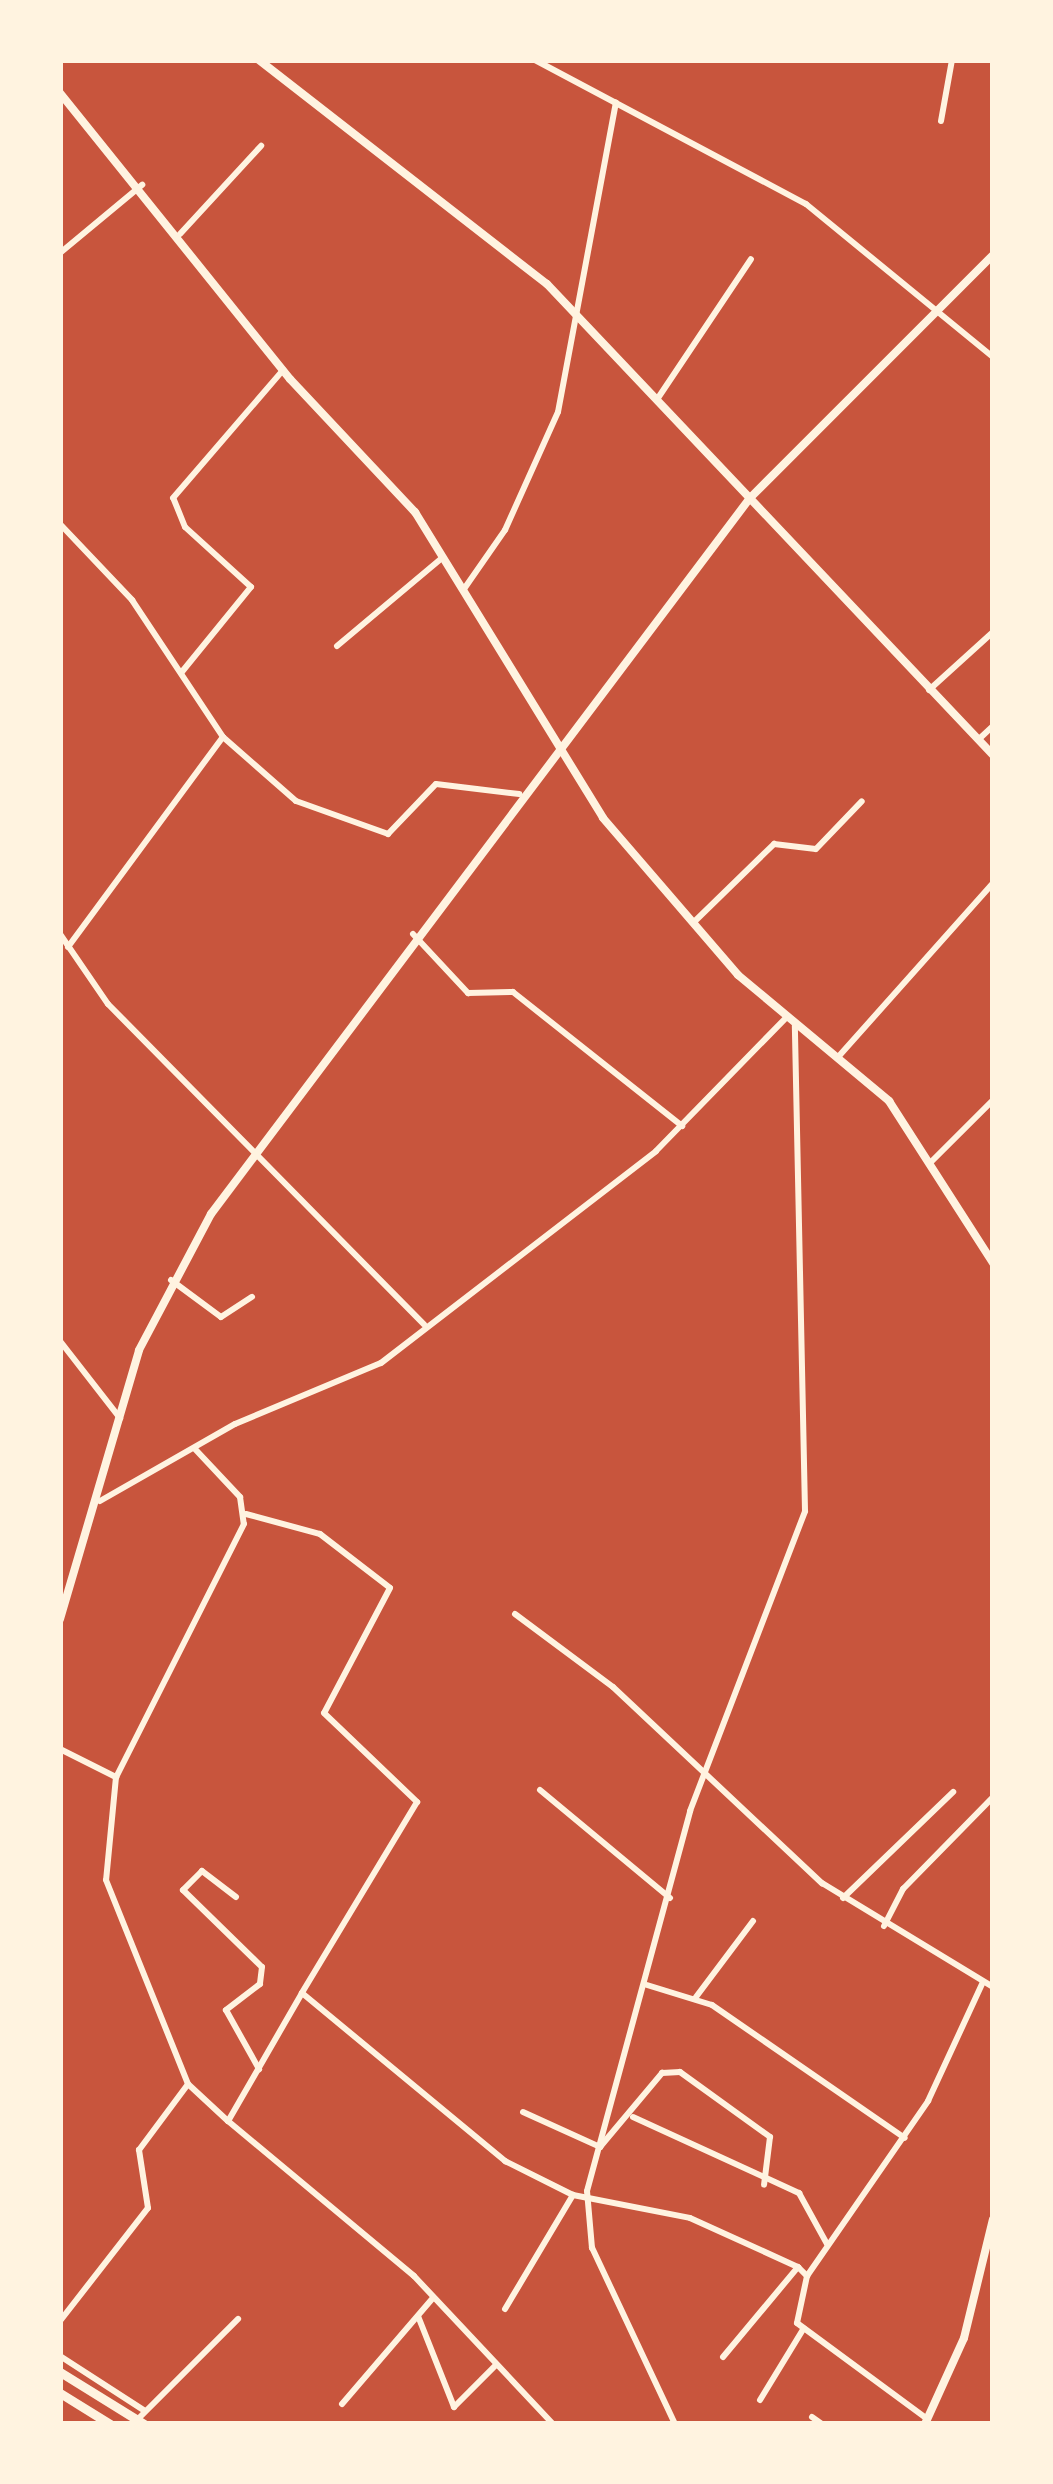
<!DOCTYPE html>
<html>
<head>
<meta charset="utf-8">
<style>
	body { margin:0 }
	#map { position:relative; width:1053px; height:2484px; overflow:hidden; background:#c8553d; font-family:"Nunito Sans",sans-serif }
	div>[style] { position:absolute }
	.minor>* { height:6px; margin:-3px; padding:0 3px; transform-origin:3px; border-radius:3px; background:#fff3e0 }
	.tertiary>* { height:8px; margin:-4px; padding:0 4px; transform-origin:4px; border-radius:4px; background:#fff3e0 }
	.secondary>* { height:9px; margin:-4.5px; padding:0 4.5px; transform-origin:4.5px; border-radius:4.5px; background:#fff3e0 }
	span { translate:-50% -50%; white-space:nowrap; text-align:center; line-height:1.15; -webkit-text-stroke:9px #fff3e0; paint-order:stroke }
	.frame { position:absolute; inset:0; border:63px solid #fff3e0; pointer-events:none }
</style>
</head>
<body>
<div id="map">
	<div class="minor">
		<div style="left:535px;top:60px;width:307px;rotate:28deg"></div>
		<div style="left:806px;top:204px;width:242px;rotate:39.3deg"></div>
		<div style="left:941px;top:121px;width:62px;rotate:-79.8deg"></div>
		<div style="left:180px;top:234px;width:120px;rotate:-47.4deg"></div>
		<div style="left:60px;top:253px;width:107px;rotate:-39.7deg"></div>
		<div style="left:658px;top:398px;width:167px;rotate:-56.2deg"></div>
		<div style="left:60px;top:524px;width:105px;rotate:46.5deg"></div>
		<div style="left:132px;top:600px;width:164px;rotate:56.4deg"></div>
		<div style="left:223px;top:737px;width:97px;rotate:41.2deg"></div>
		<div style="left:296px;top:801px;width:98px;rotate:19.7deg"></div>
		<div style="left:388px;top:834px;width:69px;rotate:-46.2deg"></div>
		<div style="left:436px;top:784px;width:84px;rotate:6.9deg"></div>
		<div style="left:464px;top:589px;width:72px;rotate:-55.2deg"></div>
		<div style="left:505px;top:530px;width:129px;rotate:-65.8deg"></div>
		<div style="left:558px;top:412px;width:315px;rotate:-79.4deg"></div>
		<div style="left:337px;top:646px;width:137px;rotate:-40deg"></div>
		<div style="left:181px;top:673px;width:111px;rotate:-50.9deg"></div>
		<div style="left:251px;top:587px;width:89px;rotate:-137.7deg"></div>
		<div style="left:185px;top:527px;width:31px;rotate:-112deg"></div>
		<div style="left:173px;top:498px;width:169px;rotate:-49.3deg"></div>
		<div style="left:929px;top:690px;width:86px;rotate:-42.2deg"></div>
		<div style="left:978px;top:740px;width:21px;rotate:-43deg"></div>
		<div style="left:694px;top:922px;width:112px;rotate:-44.3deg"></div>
		<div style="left:774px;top:844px;width:42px;rotate:6.8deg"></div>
		<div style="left:816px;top:849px;width:66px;rotate:-46.2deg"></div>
		<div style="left:60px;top:934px;width:85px;rotate:55.6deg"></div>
		<div style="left:108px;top:1004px;width:450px;rotate:45.4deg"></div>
		<div style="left:413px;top:934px;width:81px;rotate:47deg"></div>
		<div style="left:468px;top:993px;width:45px;rotate:-1.3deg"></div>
		<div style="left:513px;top:992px;width:216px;rotate:38.4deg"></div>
		<div style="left:68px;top:947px;width:261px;rotate:-53.6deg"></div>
		<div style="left:839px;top:1056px;width:232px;rotate:-48.3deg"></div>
		<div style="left:931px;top:1162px;width:88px;rotate:-45deg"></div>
		<div style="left:171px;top:1280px;width:62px;rotate:36.5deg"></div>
		<div style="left:221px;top:1317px;width:37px;rotate:-33deg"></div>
		<div style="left:60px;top:1341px;width:98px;rotate:52.1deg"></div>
		<div style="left:195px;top:1449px;width:66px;rotate:46.8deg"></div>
		<div style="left:240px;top:1497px;width:27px;rotate:82deg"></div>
		<div style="left:244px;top:1524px;width:284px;rotate:116.8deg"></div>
		<div style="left:116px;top:1777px;width:103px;rotate:95.5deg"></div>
		<div style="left:106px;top:1880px;width:220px;rotate:68.1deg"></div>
		<div style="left:188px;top:2084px;width:54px;rotate:42.8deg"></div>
		<div style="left:100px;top:1501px;width:155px;rotate:-29.7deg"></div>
		<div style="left:235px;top:1424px;width:158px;rotate:-22.7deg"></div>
		<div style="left:381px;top:1363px;width:347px;rotate:-37.6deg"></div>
		<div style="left:656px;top:1151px;width:185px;rotate:-45.7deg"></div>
		<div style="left:246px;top:1514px;width:77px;rotate:15.1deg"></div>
		<div style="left:320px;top:1534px;width:88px;rotate:37.6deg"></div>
		<div style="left:390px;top:1588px;width:141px;rotate:117.8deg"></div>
		<div style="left:324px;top:1713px;width:129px;rotate:43.7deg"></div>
		<div style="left:417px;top:1802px;width:223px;rotate:121.1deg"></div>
		<div style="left:302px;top:1993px;width:264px;rotate:39.6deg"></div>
		<div style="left:505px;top:2161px;width:76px;rotate:26.6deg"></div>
		<div style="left:573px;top:2195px;width:119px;rotate:11.1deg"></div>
		<div style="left:690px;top:2218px;width:119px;rotate:24.4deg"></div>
		<div style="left:798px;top:2267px;width:13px;rotate:45deg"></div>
		<div style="left:807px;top:2276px;width:48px;rotate:102deg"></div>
		<div style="left:797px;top:2323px;width:160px;rotate:36.4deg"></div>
		<div style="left:515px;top:1614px;width:122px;rotate:36.7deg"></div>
		<div style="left:613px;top:1687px;width:287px;rotate:43.2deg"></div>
		<div style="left:822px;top:1883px;width:200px;rotate:31.3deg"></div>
		<div style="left:60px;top:1749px;width:63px;rotate:26.6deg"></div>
		<div style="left:540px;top:1790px;width:169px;rotate:39.7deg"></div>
		<div style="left:236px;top:1897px;width:43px;rotate:-142.6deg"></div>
		<div style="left:202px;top:1871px;width:27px;rotate:135deg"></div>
		<div style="left:183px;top:1890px;width:110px;rotate:44.3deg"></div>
		<div style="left:262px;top:1967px;width:17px;rotate:97deg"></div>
		<div style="left:260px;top:1984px;width:43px;rotate:142.6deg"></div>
		<div style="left:226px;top:2010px;width:68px;rotate:60.8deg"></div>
		<div style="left:843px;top:1898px;width:153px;rotate:-43.9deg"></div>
		<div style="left:884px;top:1926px;width:42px;rotate:-62.8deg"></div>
		<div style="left:903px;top:1889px;width:129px;rotate:-45.6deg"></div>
		<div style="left:647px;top:1985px;width:68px;rotate:17.1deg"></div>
		<div style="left:712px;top:2005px;width:234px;rotate:34.6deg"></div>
		<div style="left:302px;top:1993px;width:148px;rotate:120deg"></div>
		<div style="left:228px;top:2121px;width:242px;rotate:39.8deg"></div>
		<div style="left:414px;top:2276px;width:203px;rotate:46.8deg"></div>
		<div style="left:696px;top:1997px;width:95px;rotate:-53.1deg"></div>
		<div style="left:523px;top:2112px;width:85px;rotate:24.4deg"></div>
		<div style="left:600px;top:2147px;width:97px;rotate:-50deg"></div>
		<div style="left:662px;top:2073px;width:18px;rotate:-3deg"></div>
		<div style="left:680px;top:2072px;width:111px;rotate:35.8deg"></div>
		<div style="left:770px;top:2137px;width:48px;rotate:97.1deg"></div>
		<div style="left:633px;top:2117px;width:183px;rotate:24.6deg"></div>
		<div style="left:799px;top:2193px;width:58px;rotate:61.2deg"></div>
		<div style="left:807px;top:2276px;width:213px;rotate:-55.3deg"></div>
		<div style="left:928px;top:2101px;width:131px;rotate:-65.2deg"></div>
		<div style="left:505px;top:2309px;width:133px;rotate:-59.2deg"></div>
		<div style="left:418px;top:2316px;width:98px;rotate:68.4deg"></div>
		<div style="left:454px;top:2407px;width:58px;rotate:-45deg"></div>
		<div style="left:60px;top:2321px;width:143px;rotate:-52.1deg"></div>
		<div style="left:148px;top:2208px;width:59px;rotate:-98.8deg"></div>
		<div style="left:139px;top:2150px;width:82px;rotate:-53.4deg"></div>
		<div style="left:60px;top:2356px;width:101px;rotate:32.9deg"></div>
		<div style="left:723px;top:2357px;width:117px;rotate:-50.2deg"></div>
		<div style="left:760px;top:2400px;width:84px;rotate:-58.6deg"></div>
		<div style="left:342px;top:2404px;width:140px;rotate:-49.4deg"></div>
		<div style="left:812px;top:2417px;width:12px;rotate:35deg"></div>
		<div style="left:137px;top:2420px;width:143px;rotate:-45deg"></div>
		<div style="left:675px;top:2424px;width:195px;rotate:-115.2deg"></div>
		<div style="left:592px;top:2248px;width:57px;rotate:-95deg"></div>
		<div style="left:587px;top:2191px;width:394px;rotate:-74.8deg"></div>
		<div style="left:690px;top:1811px;width:321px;rotate:-69deg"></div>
		<div style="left:805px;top:1511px;width:485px;rotate:-91.2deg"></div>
	</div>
	<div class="tertiary">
		<div style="left:259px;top:60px;width:365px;rotate:37.9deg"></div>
		<div style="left:547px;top:284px;width:649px;rotate:46.56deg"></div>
		<div style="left:60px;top:93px;width:367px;rotate:51.2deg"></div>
		<div style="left:290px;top:379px;width:183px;rotate:46.8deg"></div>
		<div style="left:415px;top:512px;width:359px;rotate:58.4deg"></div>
		<div style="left:603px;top:818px;width:207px;rotate:49.3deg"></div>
		<div style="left:738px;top:975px;width:197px;rotate:39.8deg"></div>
		<div style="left:889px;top:1101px;width:193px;rotate:57.3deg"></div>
		<div style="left:60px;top:1619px;width:280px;rotate:-73.6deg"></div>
		<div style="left:139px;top:1350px;width:154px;rotate:-62.1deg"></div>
		<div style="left:211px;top:1214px;width:896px;rotate:-53.03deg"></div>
		<div style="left:750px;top:498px;width:344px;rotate:-45deg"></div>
		<div style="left:925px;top:2424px;width:94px;rotate:-65.6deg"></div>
		<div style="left:964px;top:2338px;width:122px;rotate:-76.3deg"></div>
	</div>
	<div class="secondary">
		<div style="left:60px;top:2372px;width:99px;rotate:31.8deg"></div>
		<div style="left:60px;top:2393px;width:59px;rotate:31.8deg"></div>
	</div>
	<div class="frame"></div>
</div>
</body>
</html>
